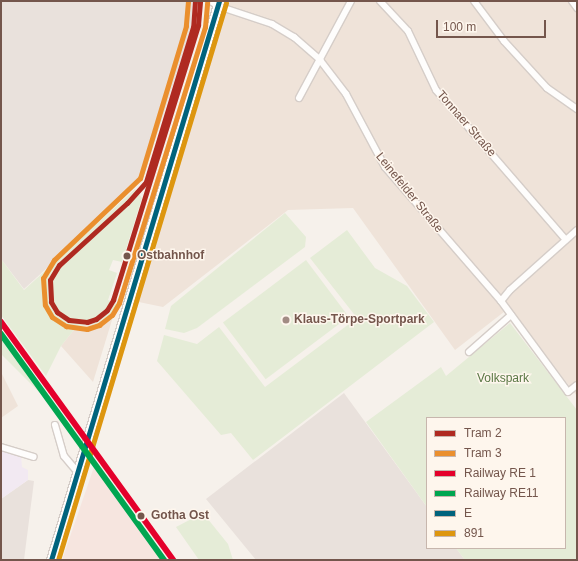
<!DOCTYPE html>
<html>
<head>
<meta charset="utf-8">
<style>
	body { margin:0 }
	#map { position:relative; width:578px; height:561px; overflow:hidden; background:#f6f1eb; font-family:Helvetica,sans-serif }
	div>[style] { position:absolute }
	.residential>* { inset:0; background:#efe3d9 }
	.commercial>* { inset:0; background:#f6e5df }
	.industrial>* { inset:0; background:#e9e1dc }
	.education>* { inset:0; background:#f2e9f2 }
	.green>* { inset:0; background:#e5ecd7; transform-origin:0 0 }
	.roads { filter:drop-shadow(1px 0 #d5cdc8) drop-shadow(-1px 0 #d5cdc8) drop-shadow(0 1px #d5cdc8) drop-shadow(0 -1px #d5cdc8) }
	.street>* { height:6px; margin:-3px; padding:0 3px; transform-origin:3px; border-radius:3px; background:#fefdfc }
	.secondary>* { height:9px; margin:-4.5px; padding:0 4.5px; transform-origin:4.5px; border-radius:4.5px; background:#fefdfc }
	.bus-1>* { height:5px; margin:-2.5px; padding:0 2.5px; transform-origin:2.5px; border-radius:2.5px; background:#00637d }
	.bus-2>* { height:5px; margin:-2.5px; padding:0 2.5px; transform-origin:2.5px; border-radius:2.5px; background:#dd960f }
	.rail-1>* { height:6px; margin:-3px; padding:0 3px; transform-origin:3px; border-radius:3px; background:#e4002b }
	.rail-2>* { height:6px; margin:-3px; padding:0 3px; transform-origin:3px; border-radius:3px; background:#00a651 }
	.tram-1>* { height:5px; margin:-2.5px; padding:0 2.5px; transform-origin:2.5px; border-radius:2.5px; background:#af2a21 }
	.tram-2>* { height:5px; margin:-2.5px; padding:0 2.5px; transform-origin:2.5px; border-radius:2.5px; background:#ea8f2e }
	.dots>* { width:11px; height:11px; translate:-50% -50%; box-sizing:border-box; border:2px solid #fef6ed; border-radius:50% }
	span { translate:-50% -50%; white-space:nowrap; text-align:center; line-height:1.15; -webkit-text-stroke:3px #fef6ed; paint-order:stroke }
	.street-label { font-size:12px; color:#74564c }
	.stop-label { font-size:12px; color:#74564c; font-weight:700 }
	.left { translate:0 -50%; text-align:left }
	.poi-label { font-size:12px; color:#74564c; font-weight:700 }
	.park-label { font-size:12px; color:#5a7845 }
	.frame { position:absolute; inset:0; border:2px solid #74564c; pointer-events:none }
	.legend { position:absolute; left:426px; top:417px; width:140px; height:132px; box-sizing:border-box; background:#fef6ed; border:1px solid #c7b6ad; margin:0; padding:5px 7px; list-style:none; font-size:12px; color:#74564c }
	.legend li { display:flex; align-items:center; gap:8px; height:20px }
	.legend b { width:20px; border:1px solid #c7b6ad }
	.scale { position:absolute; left:436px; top:20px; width:110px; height:18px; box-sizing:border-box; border:2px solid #74564c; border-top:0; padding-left:5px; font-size:12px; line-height:14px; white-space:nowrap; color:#74564c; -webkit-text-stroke:3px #fef6ed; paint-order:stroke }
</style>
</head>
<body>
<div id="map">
	<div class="residential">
		<div style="clip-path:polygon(229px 1px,577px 1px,577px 396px,509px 308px,455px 350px,353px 208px,288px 210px,163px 307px,134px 301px)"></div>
		<div style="clip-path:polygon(105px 318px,112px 320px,93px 382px,61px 346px,77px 326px,96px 324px)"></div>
		<div style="clip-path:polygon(1px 372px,18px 406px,1px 418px)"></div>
	</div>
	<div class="commercial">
		<div style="clip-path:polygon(95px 464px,162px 560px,62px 560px)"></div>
	</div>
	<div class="industrial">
		<div style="clip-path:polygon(1px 1px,193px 1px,192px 26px,142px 181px,24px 289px,1px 259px)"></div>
		<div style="clip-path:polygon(344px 393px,427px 507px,427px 548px,456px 548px,465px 560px,256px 560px,206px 499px)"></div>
		<div style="clip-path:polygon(28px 480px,34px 481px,24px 560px,1px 560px,1px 499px)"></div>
	</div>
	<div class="education">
		<div style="clip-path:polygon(1px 450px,21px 456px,22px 467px,28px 470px,28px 480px,1px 499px)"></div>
	</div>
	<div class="green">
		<div style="clip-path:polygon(135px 189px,142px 198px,122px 262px,113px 260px,109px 270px,117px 273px,108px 300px,117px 304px,112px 320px,105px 318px,96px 324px,77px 326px,61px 346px,46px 376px,1px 315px,1px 259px,24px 290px)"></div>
		<div style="clip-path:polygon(285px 213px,306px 237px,305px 247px,197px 328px,184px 333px,165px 329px,171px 306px)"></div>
		<div style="clip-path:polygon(347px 230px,375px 268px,407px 286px,434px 322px,253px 460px,231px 433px,221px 435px,157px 361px,164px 335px,197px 344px,219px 327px,265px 387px,357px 318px,310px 258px)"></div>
		<div style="left:306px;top:260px;width:71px;height:104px;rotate:53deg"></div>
		<div style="clip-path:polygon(510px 323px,577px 410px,577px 560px,465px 560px,456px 548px,565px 548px,565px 418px,427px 418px,427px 507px,366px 422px,441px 367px,446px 376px)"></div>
		<div style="clip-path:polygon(1px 329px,6px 337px,49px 396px,45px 398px,1px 354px)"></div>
		<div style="clip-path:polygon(203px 513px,228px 544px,233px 560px,199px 560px,176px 527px)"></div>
	</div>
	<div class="roads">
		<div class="street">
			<div style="left:211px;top:1px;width:9px;rotate:36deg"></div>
			<div style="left:218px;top:6px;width:57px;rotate:18.4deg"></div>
			<div style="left:272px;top:24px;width:26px;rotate:31deg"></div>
			<div style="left:294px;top:37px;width:35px;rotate:41deg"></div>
			<div style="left:320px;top:60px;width:43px;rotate:52.6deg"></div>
			<div style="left:346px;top:94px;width:83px;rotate:61.9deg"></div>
			<div style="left:385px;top:167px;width:177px;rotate:49.1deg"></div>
			<div style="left:501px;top:301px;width:113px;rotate:53.6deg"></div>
			<div style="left:568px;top:392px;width:11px;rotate:-38deg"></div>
			<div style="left:380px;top:1px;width:41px;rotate:47deg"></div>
			<div style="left:408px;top:31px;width:65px;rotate:64.6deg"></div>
			<div style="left:436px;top:90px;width:198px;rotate:49.1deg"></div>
			<div style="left:474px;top:1px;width:50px;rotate:53.1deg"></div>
			<div style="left:504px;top:41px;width:64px;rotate:47.5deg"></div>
			<div style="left:547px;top:88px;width:37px;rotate:35deg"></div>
			<div style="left:572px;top:1px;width:9px;rotate:54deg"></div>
			<div style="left:299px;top:98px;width:110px;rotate:-61.8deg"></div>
			<div style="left:501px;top:301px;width:14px;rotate:-51deg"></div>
			<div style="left:510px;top:290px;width:90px;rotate:-41.8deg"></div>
			<div style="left:469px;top:352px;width:56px;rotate:-41.4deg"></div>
			<div style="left:55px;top:425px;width:32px;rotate:74deg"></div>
			<div style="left:64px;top:456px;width:17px;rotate:50deg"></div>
			<div style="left:1px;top:447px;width:34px;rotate:17deg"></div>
		</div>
		<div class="secondary">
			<div style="left:51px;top:560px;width:584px;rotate:-73.27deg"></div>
		</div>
	</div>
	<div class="bus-1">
		<div style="left:51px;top:560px;width:584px;rotate:-73.27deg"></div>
	</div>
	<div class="bus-2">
		<div style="left:58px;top:560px;width:582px;rotate:-73.22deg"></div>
	</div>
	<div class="rail-1">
		<div style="left:1px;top:322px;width:294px;rotate:54.1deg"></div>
	</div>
	<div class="rail-2">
		<div style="left:1px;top:334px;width:279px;rotate:54.2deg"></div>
	</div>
	<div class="tram-1">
		<div style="left:195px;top:1px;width:26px;rotate:94deg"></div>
		<div style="left:193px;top:27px;width:162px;rotate:106.9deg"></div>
		<div style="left:146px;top:182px;width:28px;rotate:132deg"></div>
		<div style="left:127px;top:203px;width:92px;rotate:137.6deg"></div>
		<div style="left:59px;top:265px;width:17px;rotate:121deg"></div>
		<div style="left:50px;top:280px;width:22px;rotate:87deg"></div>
		<div style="left:51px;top:302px;width:12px;rotate:59deg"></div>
		<div style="left:57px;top:312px;width:14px;rotate:34deg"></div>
		<div style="left:69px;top:320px;width:18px;rotate:6deg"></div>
		<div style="left:87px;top:322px;width:9px;rotate:-18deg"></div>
		<div style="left:96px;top:319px;width:14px;rotate:-39deg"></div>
		<div style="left:107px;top:310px;width:12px;rotate:-59deg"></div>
		<div style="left:113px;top:300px;width:288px;rotate:-72.8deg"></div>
		<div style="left:198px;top:25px;width:24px;rotate:-85deg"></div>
	</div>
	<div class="tram-2">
		<div style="left:188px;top:1px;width:25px;rotate:95deg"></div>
		<div style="left:186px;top:26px;width:159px;rotate:106.8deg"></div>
		<div style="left:140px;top:178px;width:119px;rotate:136.4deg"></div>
		<div style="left:54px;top:260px;width:21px;rotate:121deg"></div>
		<div style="left:43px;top:278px;width:27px;rotate:86deg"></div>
		<div style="left:45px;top:305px;width:14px;rotate:60deg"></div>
		<div style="left:52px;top:317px;width:17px;rotate:33deg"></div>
		<div style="left:66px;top:326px;width:21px;rotate:8deg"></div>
		<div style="left:87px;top:329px;width:13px;rotate:-18deg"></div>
		<div style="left:99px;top:325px;width:16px;rotate:-38deg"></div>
		<div style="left:112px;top:315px;width:14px;rotate:-60deg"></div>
		<div style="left:119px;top:303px;width:289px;rotate:-72.7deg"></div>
		<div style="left:205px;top:27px;width:25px;rotate:-85deg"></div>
	</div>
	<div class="dots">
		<div style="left:127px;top:256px;background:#74564c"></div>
		<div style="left:286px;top:320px;background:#a28c84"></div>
		<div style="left:141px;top:516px;background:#74564c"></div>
	</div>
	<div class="street-label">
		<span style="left:466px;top:124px;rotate:49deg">Tonnaer Straße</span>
		<span style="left:409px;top:193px;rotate:51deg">Leinefelder Straße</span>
	</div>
	<div class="stop-label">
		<span class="left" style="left:137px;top:256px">Ostbahnhof</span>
		<span class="left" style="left:151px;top:516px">Gotha Ost</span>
	</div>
	<div class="poi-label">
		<span class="left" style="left:294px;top:320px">Klaus-Törpe-Sportpark</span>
	</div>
	<div class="park-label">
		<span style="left:503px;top:379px">Volkspark</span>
	</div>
	<div class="frame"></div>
	<ul class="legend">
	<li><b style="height:5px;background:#af2a21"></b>Tram 2</li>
	<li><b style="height:5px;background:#ea8f2e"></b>Tram 3</li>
	<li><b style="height:5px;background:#e4002b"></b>Railway RE 1</li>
	<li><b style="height:5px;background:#00a651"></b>Railway RE11</li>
	<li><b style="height:5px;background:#00637d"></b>E</li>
	<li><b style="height:5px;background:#dd960f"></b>891</li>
	</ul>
	<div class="scale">100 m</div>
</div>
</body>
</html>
